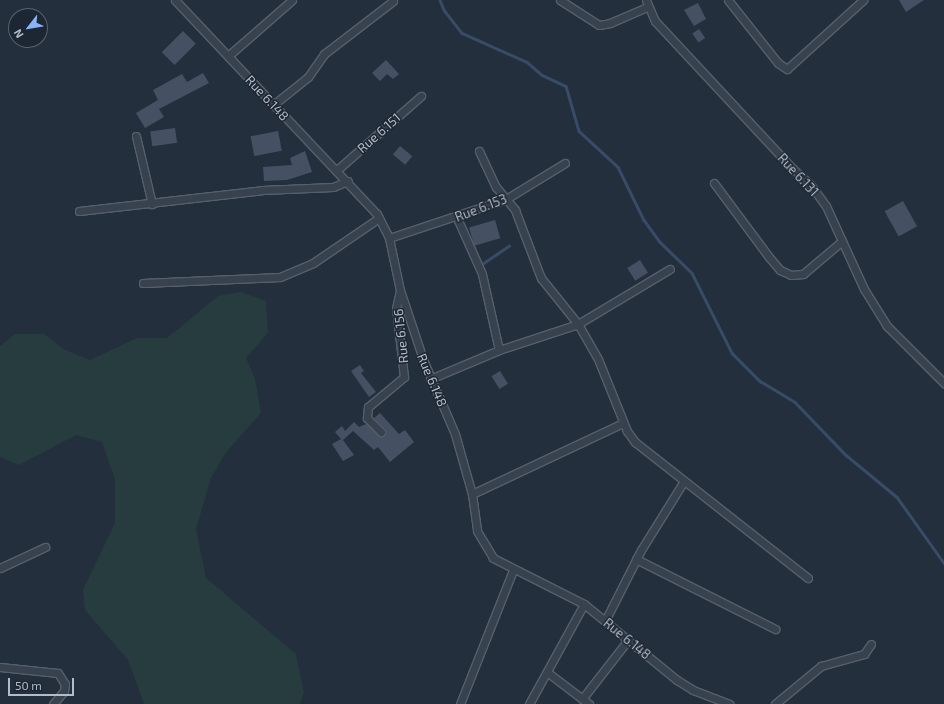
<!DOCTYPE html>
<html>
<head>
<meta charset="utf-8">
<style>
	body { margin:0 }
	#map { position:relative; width:944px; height:704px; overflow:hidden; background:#242f3e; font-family:"Exo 2",sans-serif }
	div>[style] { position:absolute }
	.green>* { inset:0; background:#263c3f }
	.stream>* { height:2.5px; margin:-1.25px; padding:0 1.25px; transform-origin:1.25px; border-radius:1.25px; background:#394c67 }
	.building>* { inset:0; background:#455162; transform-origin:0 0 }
	.roads { filter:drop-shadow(1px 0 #565f6c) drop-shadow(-1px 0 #565f6c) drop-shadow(0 1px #565f6c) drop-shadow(0 -1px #565f6c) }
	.street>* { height:7px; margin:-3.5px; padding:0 3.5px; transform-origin:3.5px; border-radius:3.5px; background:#38414e }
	span { translate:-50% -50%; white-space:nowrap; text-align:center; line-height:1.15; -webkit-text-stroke:3px #1d2633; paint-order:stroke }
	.street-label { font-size:13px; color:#b4bcc9 }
	.north { position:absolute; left:8px; top:8px; width:40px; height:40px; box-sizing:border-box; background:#1d2633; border:1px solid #59626f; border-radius:50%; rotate:239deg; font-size:11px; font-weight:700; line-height:16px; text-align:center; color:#b4bcc9 }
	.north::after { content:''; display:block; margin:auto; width:14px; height:18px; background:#8ab4f8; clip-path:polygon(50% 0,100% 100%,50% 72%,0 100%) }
	.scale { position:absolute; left:8px; top:678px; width:66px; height:18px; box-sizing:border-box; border:2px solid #b4bcc9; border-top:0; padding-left:5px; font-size:12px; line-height:14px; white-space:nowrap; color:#b4bcc9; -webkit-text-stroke:3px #1d2633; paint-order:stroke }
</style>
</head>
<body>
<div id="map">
	<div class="green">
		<div style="clip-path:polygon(241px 292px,266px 301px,268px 333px,246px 358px,255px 379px,261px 413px,226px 452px,211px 478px,196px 529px,206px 578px,296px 654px,304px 693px,300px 704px,144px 704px,128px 660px,85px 610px,83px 590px,115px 523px,115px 479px,102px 442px,76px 435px,19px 465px,0 457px,0 346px,15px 334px,44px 334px,65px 350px,90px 360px,137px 338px,167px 338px,218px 296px)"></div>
	</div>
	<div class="stream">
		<div style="left:440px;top:0;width:11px;rotate:68deg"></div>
		<div style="left:444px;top:10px;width:29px;rotate:52deg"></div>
		<div style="left:462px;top:33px;width:71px;rotate:24deg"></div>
		<div style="left:527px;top:62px;width:20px;rotate:41deg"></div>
		<div style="left:542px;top:75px;width:26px;rotate:25deg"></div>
		<div style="left:566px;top:86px;width:47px;rotate:73.9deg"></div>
		<div style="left:579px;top:131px;width:53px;rotate:42.7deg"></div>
		<div style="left:618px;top:167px;width:59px;rotate:63.9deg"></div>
		<div style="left:644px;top:220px;width:26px;rotate:54deg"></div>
		<div style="left:659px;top:241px;width:46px;rotate:44.1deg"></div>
		<div style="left:692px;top:273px;width:89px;rotate:63.4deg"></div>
		<div style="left:732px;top:353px;width:40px;rotate:45deg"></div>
		<div style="left:760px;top:381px;width:41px;rotate:31deg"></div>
		<div style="left:795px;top:402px;width:74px;rotate:46.1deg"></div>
		<div style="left:846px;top:455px;width:66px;rotate:39.5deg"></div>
		<div style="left:897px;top:497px;width:81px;rotate:54.5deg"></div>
		<div style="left:479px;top:266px;width:36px;rotate:-34deg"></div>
	</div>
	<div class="building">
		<div style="clip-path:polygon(899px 0,924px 0,906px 12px)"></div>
		<div style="clip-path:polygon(698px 3px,706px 19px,694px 26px,684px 10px)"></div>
		<div style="left:699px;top:29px;width:11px;height:8px;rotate:56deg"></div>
		<div style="left:183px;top:31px;width:18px;height:30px;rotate:45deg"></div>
		<div style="clip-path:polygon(386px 60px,399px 74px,393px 79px,387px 74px,380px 81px,372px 73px)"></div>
		<div style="clip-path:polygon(203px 73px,209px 83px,159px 109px,164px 117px,145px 128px,136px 113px,158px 100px,153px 90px,182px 74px,187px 82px)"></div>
		<div style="left:175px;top:128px;width:15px;height:25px;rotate:82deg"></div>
		<div style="left:278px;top:131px;width:20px;height:28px;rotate:79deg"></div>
		<div style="left:400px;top:146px;width:16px;height:11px;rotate:40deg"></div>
		<div style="clip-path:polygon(305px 151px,312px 172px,287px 180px,264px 181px,263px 167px,292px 165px,290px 158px)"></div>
		<div style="left:903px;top:201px;width:29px;height:21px;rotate:61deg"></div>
		<div style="left:495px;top:220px;width:19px;height:27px;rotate:74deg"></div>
		<div style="left:640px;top:260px;width:15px;height:15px;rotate:58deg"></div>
		<div style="clip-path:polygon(360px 365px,364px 371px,361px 373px,376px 392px,369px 397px,351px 371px)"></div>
		<div style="left:500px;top:371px;width:15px;height:10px;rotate:58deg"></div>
		<div style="clip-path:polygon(380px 413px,399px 434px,405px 430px,414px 442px,390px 462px,378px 447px,374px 450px,353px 431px,343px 440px,354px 455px,343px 461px,332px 444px,341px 439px,335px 432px,342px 426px,345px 431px,354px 422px,359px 427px,366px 424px,383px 437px,386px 430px,374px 418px)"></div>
	</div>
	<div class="roads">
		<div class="street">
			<div style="left:175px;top:0;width:294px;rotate:46.7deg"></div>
			<div style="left:377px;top:214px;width:27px;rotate:63deg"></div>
			<div style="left:389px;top:238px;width:53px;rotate:78.1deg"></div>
			<div style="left:400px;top:290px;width:76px;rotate:71.6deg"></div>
			<div style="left:424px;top:362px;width:78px;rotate:66.7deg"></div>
			<div style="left:455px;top:434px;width:62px;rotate:74.2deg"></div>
			<div style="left:472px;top:494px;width:37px;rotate:82deg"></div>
			<div style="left:477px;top:531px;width:31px;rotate:59deg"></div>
			<div style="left:493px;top:558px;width:102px;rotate:26.8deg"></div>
			<div style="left:584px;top:604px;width:120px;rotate:39.3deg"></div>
			<div style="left:677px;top:680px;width:19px;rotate:32deg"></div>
			<div style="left:693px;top:690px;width:39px;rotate:21deg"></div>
			<div style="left:560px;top:0;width:46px;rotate:32.7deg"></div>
			<div style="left:599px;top:25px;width:11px;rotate:-10deg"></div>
			<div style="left:610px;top:23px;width:40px;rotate:-23.4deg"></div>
			<div style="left:646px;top:0;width:23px;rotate:67deg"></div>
			<div style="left:655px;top:21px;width:200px;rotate:47deg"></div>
			<div style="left:791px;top:167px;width:25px;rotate:42deg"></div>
			<div style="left:810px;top:184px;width:27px;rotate:54deg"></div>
			<div style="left:826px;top:206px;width:91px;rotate:65.4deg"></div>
			<div style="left:864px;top:289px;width:44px;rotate:58.1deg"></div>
			<div style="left:887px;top:326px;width:81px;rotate:45deg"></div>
			<div style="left:728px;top:0;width:80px;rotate:51.6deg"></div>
			<div style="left:778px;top:63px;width:11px;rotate:34deg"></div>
			<div style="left:787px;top:69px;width:103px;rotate:-42.2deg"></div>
			<div style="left:228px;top:56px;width:85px;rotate:-41.2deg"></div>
			<div style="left:273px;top:105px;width:45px;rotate:-38.7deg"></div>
			<div style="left:308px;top:77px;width:28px;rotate:-55deg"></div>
			<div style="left:324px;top:54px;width:87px;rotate:-37.5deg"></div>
			<div style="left:136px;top:136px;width:70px;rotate:76.8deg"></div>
			<div style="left:479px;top:151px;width:40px;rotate:65deg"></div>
			<div style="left:496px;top:187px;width:30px;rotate:50deg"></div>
			<div style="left:515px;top:210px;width:73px;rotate:69.1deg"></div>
			<div style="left:541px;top:278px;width:59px;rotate:51.2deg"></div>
			<div style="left:578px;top:324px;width:40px;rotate:60.3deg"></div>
			<div style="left:598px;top:359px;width:78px;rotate:68.1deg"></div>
			<div style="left:627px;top:431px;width:14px;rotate:54deg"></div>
			<div style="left:635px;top:442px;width:220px;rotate:38.2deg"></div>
			<div style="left:337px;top:170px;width:112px;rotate:-41.4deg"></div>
			<div style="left:714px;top:183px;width:92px;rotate:53.4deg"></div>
			<div style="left:769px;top:257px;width:17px;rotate:50deg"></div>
			<div style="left:780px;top:270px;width:12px;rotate:24deg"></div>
			<div style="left:791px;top:275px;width:12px;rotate:-5deg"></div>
			<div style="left:803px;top:274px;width:51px;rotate:-40.2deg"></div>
			<div style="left:79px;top:211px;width:184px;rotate:-6.5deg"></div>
			<div style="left:262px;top:190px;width:71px;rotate:-2.4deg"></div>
			<div style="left:333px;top:187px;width:16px;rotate:-22deg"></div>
			<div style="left:457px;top:218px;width:61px;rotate:65.9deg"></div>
			<div style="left:482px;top:274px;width:78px;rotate:77.4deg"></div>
			<div style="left:389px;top:238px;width:123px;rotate:-18.4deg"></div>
			<div style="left:506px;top:199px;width:69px;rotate:-31.4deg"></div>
			<div style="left:143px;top:283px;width:137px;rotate:-2.5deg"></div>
			<div style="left:280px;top:277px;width:36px;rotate:-23deg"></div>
			<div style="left:313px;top:263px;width:80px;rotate:-34.3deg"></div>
			<div style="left:430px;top:379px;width:75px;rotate:-22.8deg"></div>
			<div style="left:499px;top:350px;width:83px;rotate:-18.2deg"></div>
			<div style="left:578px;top:324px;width:107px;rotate:-30.9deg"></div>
			<div style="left:381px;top:432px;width:20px;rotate:-135deg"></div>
			<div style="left:367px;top:418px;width:11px;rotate:-85deg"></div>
			<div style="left:368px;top:407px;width:47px;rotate:-39.8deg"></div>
			<div style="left:404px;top:377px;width:69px;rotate:-96.6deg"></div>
			<div style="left:396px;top:308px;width:18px;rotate:-77deg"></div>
			<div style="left:472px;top:494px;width:167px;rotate:-25.2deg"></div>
			<div style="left:636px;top:559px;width:156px;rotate:26.7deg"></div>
			<div style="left:0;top:568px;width:50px;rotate:-25deg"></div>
			<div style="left:605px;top:621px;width:80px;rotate:-63.1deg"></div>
			<div style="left:641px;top:550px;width:81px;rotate:-58.1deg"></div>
			<div style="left:0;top:667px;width:58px;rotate:5.9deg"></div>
			<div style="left:58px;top:673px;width:13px;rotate:58deg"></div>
			<div style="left:65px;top:684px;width:7px;rotate:98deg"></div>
			<div style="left:64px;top:691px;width:17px;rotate:130deg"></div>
			<div style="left:547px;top:672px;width:53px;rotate:37.3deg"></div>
			<div style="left:582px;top:699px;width:75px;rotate:-52.1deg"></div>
			<div style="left:460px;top:704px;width:144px;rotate:-68.4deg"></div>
			<div style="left:529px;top:704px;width:114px;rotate:-61.2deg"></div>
			<div style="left:775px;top:704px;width:60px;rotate:-39.6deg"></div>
			<div style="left:821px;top:666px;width:45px;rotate:-15.6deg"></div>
			<div style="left:864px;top:654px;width:12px;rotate:-55deg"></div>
		</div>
	</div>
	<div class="street-label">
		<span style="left:267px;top:98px;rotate:47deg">Rue 6.148</span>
		<span style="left:379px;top:133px;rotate:-41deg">Rue 6.151</span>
		<span style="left:798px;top:175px;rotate:47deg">Rue 6.131</span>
		<span style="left:481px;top:208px;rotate:-21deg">Rue 6.153</span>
		<span style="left:401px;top:336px;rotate:-96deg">Rue 6.156</span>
		<span style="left:432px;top:380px;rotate:67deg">Rue 6.148</span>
		<span style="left:627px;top:639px;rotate:39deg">Rue 6.148</span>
	</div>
	<div class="north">N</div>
	<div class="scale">50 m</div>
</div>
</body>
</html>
